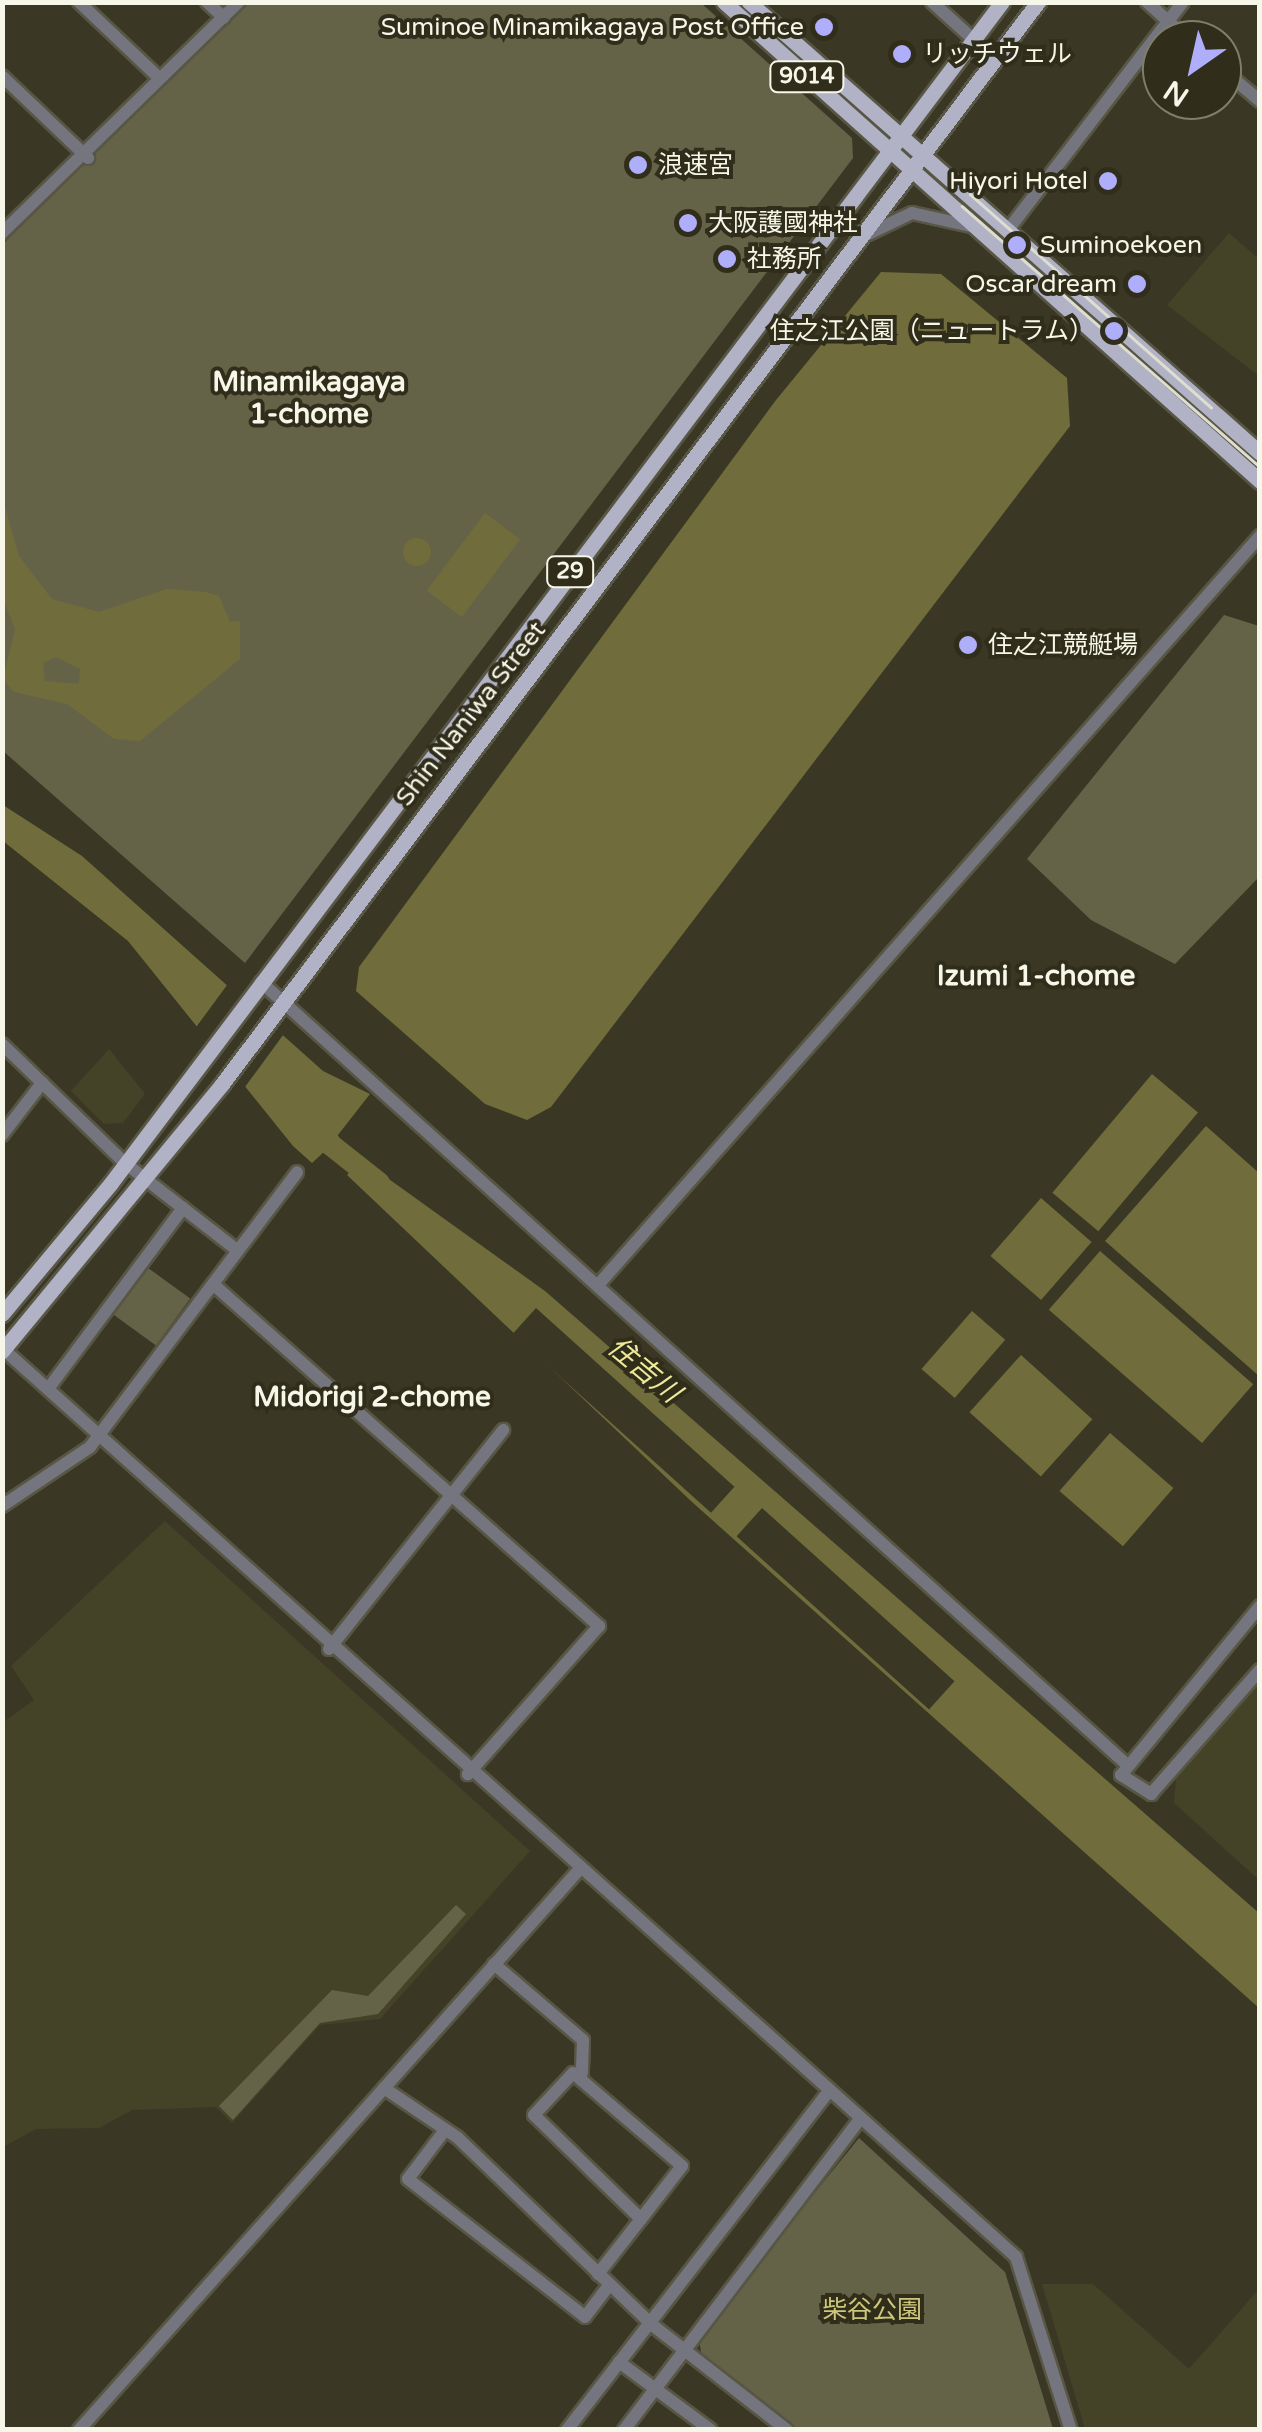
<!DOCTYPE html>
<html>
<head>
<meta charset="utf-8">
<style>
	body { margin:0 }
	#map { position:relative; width:1262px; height:2432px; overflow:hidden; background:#3a3824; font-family:"Varela Round","Noto Sans JP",sans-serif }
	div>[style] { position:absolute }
	.built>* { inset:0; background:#444227 }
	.green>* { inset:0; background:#656347; transform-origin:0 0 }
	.water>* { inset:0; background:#706c3c; transform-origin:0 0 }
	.round { border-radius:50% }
	.pier>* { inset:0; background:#3a3824; transform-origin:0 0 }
	.river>* { height:22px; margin:-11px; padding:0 11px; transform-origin:11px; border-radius:11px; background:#706c3c }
	.roads { filter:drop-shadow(2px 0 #585644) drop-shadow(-2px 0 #585644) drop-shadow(0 2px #585644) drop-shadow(0 -2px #585644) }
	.minor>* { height:12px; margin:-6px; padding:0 6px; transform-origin:6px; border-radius:6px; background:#75757f }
	.major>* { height:15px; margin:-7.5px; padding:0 7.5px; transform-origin:7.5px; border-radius:7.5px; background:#b1b2c6 }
	.tram>* { height:2.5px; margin:-1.25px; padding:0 1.25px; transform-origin:1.25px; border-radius:1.25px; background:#deded0 }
	.dots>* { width:28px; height:28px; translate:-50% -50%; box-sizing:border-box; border:5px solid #302e1b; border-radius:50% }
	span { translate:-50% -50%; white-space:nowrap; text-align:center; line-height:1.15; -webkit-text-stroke:8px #302e1b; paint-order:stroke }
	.shield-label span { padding:2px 8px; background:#302e1b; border:2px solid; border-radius:8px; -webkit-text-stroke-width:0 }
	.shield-label { font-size:22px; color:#f6f6e9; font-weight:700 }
	.poi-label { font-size:25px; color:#f6f6e9 }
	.right { translate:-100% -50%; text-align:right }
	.left { translate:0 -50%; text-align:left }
	.street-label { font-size:25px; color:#f6f6e9 }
	.park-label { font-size:25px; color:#ccc77a }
	.neighbourhood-label { font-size:28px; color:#f6f6e9; font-weight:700 }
	.water-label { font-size:28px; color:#eee99b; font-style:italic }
	.frame { position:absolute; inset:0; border:5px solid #f6f6e9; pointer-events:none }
	.north { position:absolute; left:1142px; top:20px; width:100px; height:100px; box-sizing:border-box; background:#302e1b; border:2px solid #7f7e6d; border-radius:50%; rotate:214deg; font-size:28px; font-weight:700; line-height:40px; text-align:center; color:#f6f6e9 }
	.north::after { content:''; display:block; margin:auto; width:35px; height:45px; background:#aeaefb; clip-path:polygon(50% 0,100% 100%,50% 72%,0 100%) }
</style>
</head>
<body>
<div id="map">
	<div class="built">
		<div style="clip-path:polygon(1229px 233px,1259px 259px,1259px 376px,1167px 305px)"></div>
		<div style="clip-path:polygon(109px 1049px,145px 1094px,123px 1123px,104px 1124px,71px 1091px)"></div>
		<div style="clip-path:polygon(165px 1521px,530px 1851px,380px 2019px,320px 2025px,232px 2123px,216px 2107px,132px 2110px,99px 2128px,36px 2129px,3px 2147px,3px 1722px,34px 1700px,11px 1666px)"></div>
		<div style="clip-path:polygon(1259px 1681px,1259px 1880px,1174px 1803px,1176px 1777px)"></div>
		<div style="clip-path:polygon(1042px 2284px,1093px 2284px,1189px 2369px,1259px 2289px,1259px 2429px,1085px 2429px)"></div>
	</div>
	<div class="green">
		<div style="clip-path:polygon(247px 3px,701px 3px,852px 138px,853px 158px,245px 963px,3px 751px,3px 244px)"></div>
		<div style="clip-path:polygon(1224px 615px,1259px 626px,1259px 877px,1175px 964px,1091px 920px,1027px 859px)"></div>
		<div style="left:144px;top:1265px;width:57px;height:58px;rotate:36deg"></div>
		<div style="clip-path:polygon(456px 1905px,466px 1914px,378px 2014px,320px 2023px,233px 2120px,219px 2106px,332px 1990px,368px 1996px)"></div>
		<div style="clip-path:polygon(859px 2138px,1005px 2272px,1053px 2429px,796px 2429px,702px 2358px,699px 2339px,711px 2321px)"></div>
	</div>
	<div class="water">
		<div style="clip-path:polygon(881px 272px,941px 274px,1067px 378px,1070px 426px,551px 1107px,527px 1120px,485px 1104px,356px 991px,359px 967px,776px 400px)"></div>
		<div style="clip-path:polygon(evenodd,3px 500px,19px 556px,52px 599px,99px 612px,167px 589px,206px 592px,219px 596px,230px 622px,240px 621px,240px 659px,140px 741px,114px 739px,67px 704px,14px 692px,3px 679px,15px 629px,3px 599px,3px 500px,56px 657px,80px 669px,79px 684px,45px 681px,43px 663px,56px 657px)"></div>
		<div style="left:485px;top:513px;width:44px;height:97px;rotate:37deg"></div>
		<div class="round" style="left:403px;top:538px;width:28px;height:28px"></div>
		<div style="clip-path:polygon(3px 805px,82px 856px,323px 1071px,370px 1094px,327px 1149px,312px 1163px,293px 1146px,128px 941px,3px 841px)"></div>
		<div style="left:1152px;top:1074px;width:60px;height:155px;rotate:40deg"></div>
		<div style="clip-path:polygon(1206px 1126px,1259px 1173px,1259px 1376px,1105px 1241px)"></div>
		<div style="clip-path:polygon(361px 1159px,545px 1291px,1259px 1913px,1259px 2008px,692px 1502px,347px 1175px)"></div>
		<div style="left:1041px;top:1198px;width:67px;height:77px;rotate:41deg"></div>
		<div style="left:1100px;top:1251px;width:203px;height:78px;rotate:41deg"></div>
		<div style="left:972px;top:1311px;width:44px;height:77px;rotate:41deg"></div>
		<div style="left:1021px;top:1355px;width:96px;height:77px;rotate:42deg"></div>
		<div style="left:1110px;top:1433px;width:84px;height:77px;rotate:41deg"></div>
	</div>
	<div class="pier">
		<div style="clip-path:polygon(230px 981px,286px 1031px,242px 1091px,194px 1030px)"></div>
		<div style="left:536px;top:1308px;width:267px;height:35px;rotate:42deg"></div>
		<div style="left:762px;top:1508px;width:259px;height:38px;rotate:42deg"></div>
	</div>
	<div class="river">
		<div style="left:318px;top:1122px;width:26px;rotate:61deg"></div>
		<div style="left:331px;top:1145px;width:61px;rotate:38.4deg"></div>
	</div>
	<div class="roads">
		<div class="minor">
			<div style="left:79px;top:2px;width:110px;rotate:43.5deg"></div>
			<div style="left:207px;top:2px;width:23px;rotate:43deg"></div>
			<div style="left:932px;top:2px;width:57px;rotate:42.1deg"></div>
			<div style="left:1147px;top:2px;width:57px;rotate:42.1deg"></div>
			<div style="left:1222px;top:69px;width:50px;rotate:40.1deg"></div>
			<div style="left:2px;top:76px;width:119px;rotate:43.6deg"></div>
			<div style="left:1011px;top:226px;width:282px;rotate:-52.5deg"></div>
			<div style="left:2px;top:233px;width:331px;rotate:-44.3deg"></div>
			<div style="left:868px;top:234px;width:49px;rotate:-25.5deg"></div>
			<div style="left:912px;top:213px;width:60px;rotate:12.4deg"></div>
			<div style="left:261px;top:982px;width:1163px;rotate:42.11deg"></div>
			<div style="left:2px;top:1044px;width:171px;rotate:44.1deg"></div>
			<div style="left:125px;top:1163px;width:143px;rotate:37.9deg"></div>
			<div style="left:2px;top:1135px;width:66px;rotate:-52.4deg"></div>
			<div style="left:213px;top:1284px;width:516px;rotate:41.54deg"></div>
			<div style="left:599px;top:1626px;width:198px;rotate:131.5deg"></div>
			<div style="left:598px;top:1285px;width:1000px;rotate:-48.53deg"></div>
			<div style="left:2px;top:1348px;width:1362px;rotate:41.87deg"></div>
			<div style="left:1016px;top:2257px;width:182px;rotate:72.4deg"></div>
			<div style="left:48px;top:1389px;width:226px;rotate:-53.3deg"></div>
			<div style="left:2px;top:1506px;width:106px;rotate:-33.8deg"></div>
			<div style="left:90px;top:1447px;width:344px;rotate:-53deg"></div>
			<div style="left:1260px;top:1606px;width:219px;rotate:129.4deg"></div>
			<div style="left:1121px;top:1775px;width:36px;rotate:32deg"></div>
			<div style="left:1151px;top:1794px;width:165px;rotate:-48.7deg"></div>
			<div style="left:329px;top:1649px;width:280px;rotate:-51.5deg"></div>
			<div style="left:494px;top:1964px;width:117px;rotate:40.5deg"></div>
			<div style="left:583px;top:2040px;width:33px;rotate:92deg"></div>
			<div style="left:384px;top:2088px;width:89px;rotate:34deg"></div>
			<div style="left:458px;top:2138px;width:268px;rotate:43.9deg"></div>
			<div style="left:651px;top:2324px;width:172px;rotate:37.9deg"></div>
			<div style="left:445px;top:2130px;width:61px;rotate:127.1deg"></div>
			<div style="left:408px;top:2179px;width:224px;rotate:37.9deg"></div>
			<div style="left:585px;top:2317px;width:41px;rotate:-52.9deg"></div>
			<div style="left:598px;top:2274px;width:70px;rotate:-52deg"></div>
			<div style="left:641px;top:2219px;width:67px;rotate:-52.3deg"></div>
			<div style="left:682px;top:2166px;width:143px;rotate:-139.5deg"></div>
			<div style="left:573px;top:2073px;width:57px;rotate:132.9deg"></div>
			<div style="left:534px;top:2115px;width:149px;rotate:44.2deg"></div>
			<div style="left:619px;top:2362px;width:114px;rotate:36.5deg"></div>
			<div style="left:79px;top:2430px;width:748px;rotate:-48.25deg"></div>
			<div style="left:567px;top:2430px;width:427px;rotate:-52.3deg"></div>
			<div style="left:624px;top:2430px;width:389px;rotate:-52.8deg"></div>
		</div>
		<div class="major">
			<div style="left:724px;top:2px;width:719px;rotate:41.79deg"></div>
			<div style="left:749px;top:2px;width:682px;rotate:41.43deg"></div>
			<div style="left:2px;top:1314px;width:170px;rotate:-50.2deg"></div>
			<div style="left:111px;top:1183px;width:1479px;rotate:-52.97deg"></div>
			<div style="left:2px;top:1351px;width:346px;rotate:-50.5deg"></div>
			<div style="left:222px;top:1084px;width:1355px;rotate:-52.98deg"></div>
		</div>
	</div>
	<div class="tram">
		<div style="left:970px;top:194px;width:322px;rotate:41.5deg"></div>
		<div style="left:962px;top:206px;width:396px;rotate:41.2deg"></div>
	</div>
	<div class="dots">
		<div style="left:824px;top:27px;background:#aeaefb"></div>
		<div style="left:902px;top:54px;background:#aeaefb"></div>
		<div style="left:638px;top:165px;background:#aeaefb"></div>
		<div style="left:1108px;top:181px;background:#aeaefb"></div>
		<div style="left:688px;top:223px;background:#aeaefb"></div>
		<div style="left:1017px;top:245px;background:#aeaefb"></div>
		<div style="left:727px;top:259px;background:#aeaefb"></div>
		<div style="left:1137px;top:284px;background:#aeaefb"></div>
		<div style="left:1114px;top:331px;background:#aeaefb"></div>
		<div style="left:968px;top:645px;background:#aeaefb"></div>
	</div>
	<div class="shield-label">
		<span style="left:807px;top:77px">9014</span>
		<span style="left:570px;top:572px">29</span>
	</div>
	<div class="poi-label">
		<span class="right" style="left:804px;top:27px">Suminoe Minamikagaya Post Office</span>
		<span class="left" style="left:922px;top:54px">リッチウェル</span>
		<span class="left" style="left:658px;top:165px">浪速宮</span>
		<span class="right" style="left:1088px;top:181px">Hiyori Hotel</span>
		<span class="left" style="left:708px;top:223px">大阪護國神社</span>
		<span class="left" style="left:1040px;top:245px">Suminoekoen</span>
		<span class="left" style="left:747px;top:259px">社務所</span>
		<span class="right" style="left:1117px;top:284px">Oscar dream</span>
		<span class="right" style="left:1094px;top:331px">住之江公園（ニュートラム）</span>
		<span class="left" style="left:988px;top:645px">住之江競艇場</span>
	</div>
	<div class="street-label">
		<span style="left:471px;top:714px;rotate:-52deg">Shin Naniwa Street</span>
	</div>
	<div class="park-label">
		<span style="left:872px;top:2310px">柴谷公園</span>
	</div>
	<div class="neighbourhood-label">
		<span style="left:309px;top:398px">Minamikagaya<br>1-chome</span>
		<span style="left:1036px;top:976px">Izumi 1-chome</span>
		<span style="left:372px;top:1397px">Midorigi 2-chome</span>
	</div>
	<div class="water-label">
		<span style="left:644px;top:1370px;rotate:40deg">住吉川</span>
	</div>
	<div class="frame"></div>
	<div class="north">N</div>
</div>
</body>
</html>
